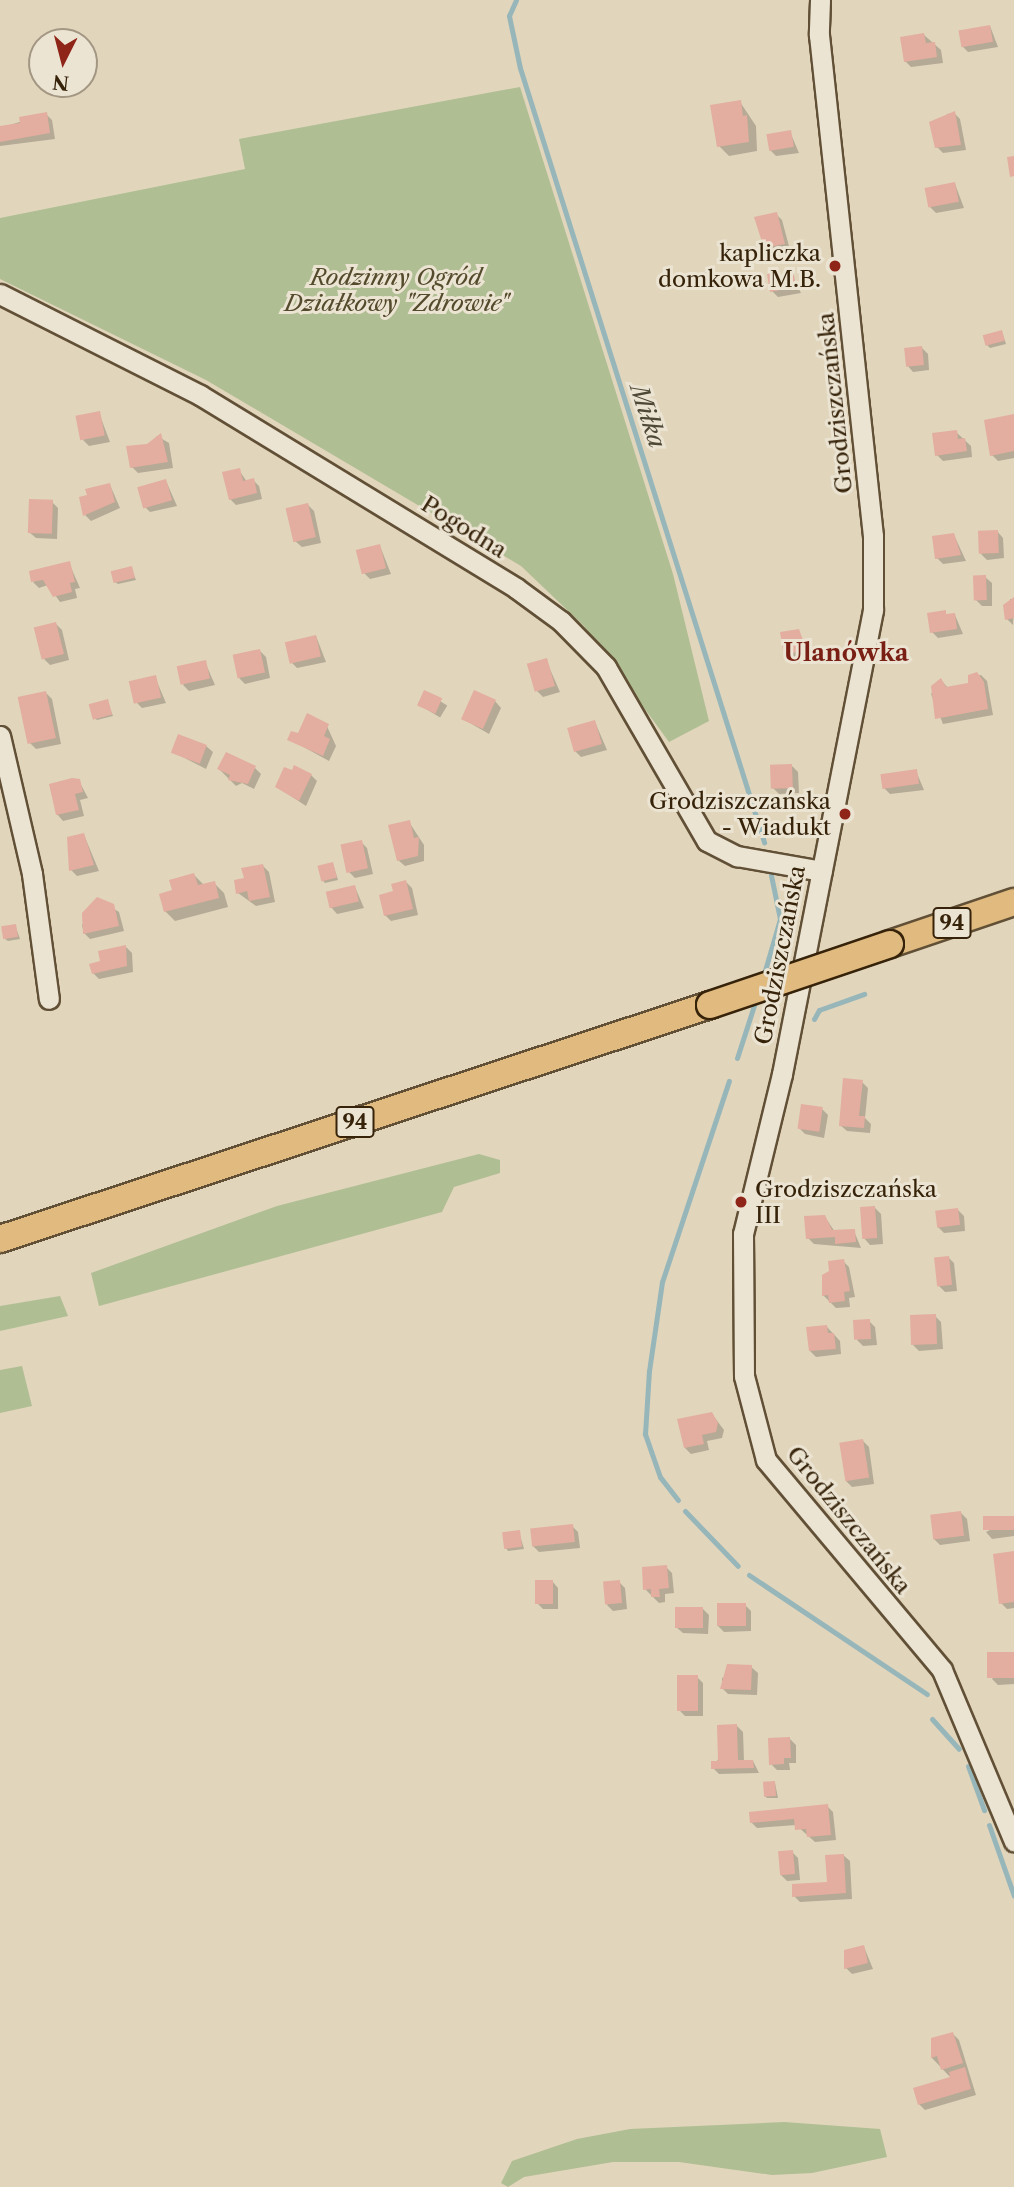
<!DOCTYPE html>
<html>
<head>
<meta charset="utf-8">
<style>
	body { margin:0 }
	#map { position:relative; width:1014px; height:2187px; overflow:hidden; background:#e1d5bc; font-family:"Libre Caslon Text",serif }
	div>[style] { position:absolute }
	.green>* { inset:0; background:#b0be93 }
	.shadow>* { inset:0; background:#0003; transform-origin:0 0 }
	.stream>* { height:5px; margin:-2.5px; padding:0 2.5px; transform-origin:2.5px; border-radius:2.5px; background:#97b6ba }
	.building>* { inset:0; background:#e3ad9f; transform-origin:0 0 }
	.roads { filter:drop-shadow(2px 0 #615036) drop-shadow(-2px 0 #615036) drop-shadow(0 2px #615036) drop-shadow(0 -2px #615036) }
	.minor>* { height:19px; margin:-9.5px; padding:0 9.5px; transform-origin:9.5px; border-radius:9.5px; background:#ece4d3 }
	.major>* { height:26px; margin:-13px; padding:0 13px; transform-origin:13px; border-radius:13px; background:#e0ba7e }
	.bridges { filter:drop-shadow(2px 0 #36230a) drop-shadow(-2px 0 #36230a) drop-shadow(0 2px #36230a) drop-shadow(0 -2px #36230a) }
	.major-bridge>* { height:26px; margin:-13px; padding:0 13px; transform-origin:13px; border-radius:13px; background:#e0ba7e }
	.dots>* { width:19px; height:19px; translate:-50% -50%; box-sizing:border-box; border:4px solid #ece4d3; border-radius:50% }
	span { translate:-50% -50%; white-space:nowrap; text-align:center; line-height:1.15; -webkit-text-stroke:6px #ece4d3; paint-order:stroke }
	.shield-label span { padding:2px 5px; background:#ece4d3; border:2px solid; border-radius:5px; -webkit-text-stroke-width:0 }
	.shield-label { font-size:21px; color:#36230a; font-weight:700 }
	.poi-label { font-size:23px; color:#36230a }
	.right { translate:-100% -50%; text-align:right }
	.left { translate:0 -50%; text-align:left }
	.park-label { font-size:23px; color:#544a2c; font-style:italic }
	.street-label { font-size:23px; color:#36230a }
	.water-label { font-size:24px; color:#4e4836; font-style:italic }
	.neighbourhood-label { font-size:24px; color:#7a1f14; font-weight:700 }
	.north { position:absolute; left:28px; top:28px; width:70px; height:70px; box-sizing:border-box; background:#ece4d3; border:2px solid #a39783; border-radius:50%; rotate:186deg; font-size:19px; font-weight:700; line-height:28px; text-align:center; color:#36230a }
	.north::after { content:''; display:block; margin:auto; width:24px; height:32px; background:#8f2418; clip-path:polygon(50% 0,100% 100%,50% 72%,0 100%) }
</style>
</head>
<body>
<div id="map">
	<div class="green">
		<div style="clip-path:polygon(520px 87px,673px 574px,709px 721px,669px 742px,584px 626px,521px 566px,206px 380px,0 279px,0 218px,245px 169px,239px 139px)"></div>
		<div style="clip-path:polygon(479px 1154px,500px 1160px,500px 1173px,454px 1187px,442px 1212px,99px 1306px,91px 1273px,277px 1206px)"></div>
		<div style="clip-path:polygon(60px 1296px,68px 1316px,0 1331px,0 1306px)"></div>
		<div style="clip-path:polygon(22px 1366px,32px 1406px,0 1413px,0 1370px)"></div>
		<div style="clip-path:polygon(784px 2122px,880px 2129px,887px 2157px,812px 2173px,772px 2175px,679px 2162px,613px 2162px,524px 2177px,508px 2187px,501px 2183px,512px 2161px,577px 2139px,630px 2129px)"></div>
	</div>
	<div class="shadow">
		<div style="clip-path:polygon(990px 26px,998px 47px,968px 52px,962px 46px)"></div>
		<div style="clip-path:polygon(924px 35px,941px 50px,943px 63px,911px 67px,905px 61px)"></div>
		<div style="clip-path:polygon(740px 102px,756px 126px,757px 151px,729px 156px,719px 146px)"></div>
		<div style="clip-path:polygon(954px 113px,960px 119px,966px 150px,943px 153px,937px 147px,947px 114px)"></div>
		<div style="clip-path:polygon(46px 114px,52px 120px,55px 139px,0 146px,0 128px)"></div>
		<div style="clip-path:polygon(790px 132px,799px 153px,776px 156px,770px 150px)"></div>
		<div style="clip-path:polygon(955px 184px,964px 208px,936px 213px,930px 207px)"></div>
		<div style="clip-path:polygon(776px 214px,782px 220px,790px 250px,772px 254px,766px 247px)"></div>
		<div style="clip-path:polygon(774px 275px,778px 279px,793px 277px,801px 293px,778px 297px,772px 291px)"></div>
		<div style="clip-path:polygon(1002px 332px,1006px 344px,990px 348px,987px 345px)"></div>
		<div style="clip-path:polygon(922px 348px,928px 354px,929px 370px,913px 372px,907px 365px)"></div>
		<div style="clip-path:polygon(99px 413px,110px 442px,89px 446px,83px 440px)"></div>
		<div style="clip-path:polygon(1014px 416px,1014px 458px,998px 461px,992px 455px)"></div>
		<div style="clip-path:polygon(956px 432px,971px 446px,972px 457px,943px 461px,937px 455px)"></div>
		<div style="clip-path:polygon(157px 436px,169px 443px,173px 468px,138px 473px,132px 467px)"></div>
		<div style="clip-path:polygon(239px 470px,247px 482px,253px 480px,259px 486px,262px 499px,236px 505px,230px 499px)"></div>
		<div style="clip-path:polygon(166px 481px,177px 506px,150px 512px,144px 506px)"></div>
		<div style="clip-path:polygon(110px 485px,120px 508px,91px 521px,85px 515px)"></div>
		<div style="clip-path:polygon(52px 502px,58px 508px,57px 539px,36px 538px,29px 532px)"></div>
		<div style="clip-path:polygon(308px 505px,314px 511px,321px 543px,302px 547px,295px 541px)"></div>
		<div style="clip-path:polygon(997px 531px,1003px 538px,1004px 558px,987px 560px,981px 554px)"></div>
		<div style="clip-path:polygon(954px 535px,966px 561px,943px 564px,937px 558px)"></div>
		<div style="clip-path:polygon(380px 546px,391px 574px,370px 579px,364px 573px)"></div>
		<div style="clip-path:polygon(69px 563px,80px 588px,75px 589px,77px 598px,60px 602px,48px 585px,39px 588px,33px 582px)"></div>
		<div style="clip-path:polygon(131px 568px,136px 580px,118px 584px,115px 582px)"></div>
		<div style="clip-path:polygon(985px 577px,992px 583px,992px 606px,982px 606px,976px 600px)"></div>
		<div style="clip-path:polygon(1010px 599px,1014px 599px,1013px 625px,1007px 619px)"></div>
		<div style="clip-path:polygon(955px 615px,963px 634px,938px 638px,932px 632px)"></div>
		<div style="clip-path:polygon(56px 624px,62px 630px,69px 660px,50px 665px,44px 659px)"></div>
		<div style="clip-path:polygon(799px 631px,807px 656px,791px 661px,785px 655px)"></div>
		<div style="clip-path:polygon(316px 636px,326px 662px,297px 668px,291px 662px)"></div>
		<div style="clip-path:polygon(260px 651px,266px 657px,270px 678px,245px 684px,239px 678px)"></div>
		<div style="clip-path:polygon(546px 660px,560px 692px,543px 697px,537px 691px)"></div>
		<div style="clip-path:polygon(205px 662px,215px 685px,189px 691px,183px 685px)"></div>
		<div style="clip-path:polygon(981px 675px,987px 681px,993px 715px,943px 724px,931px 694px,941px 680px,948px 688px,970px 685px,970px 677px)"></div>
		<div style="clip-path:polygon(155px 677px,166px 703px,142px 708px,136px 702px)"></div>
		<div style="left:425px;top:692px;width:26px;height:14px;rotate:31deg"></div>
		<div style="clip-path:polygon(46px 693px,52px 699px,61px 744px,36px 749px,30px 743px)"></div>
		<div style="clip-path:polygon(107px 701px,113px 716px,97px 720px,94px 718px)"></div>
		<div style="clip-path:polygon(495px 701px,501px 708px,489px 734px,463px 719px)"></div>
		<div style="clip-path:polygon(595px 722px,607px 750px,581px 757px,575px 751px)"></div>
		<div style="clip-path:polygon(326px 724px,336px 746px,329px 761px,289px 739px)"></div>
		<div style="clip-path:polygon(206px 746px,213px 752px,206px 769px,173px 752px)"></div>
		<div style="clip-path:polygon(792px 766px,798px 772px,799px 793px,779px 794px,773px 788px)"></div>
		<div style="clip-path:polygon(255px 768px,261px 774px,254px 789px,242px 783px,236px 786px,219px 769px)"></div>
		<div style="clip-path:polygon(916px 771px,924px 790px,890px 794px,884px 788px)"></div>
		<div style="clip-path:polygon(293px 773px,311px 775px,317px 781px,306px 806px,277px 787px)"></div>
		<div style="clip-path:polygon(79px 781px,88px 798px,80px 800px,84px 816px,63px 821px,57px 814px)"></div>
		<div style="clip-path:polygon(409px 822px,424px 845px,424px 861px,405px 866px,398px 860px)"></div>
		<div style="clip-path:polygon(84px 835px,99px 871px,77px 876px,71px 870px)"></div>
		<div style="clip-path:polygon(361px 842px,367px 848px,373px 874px,355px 878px,349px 872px)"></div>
		<div style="clip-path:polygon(333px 864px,338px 880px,325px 883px,323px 881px)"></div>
		<div style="clip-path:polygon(263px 866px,269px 872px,275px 902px,256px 906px,238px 893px)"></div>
		<div style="clip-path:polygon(194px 875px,204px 885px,214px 883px,224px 893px,228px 907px,175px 921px,165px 911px,174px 892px)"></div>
		<div style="clip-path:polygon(406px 882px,412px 888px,418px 915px,391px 921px,385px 915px,395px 893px)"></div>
		<div style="clip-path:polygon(355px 887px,364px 908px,337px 914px,331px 907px)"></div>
		<div style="clip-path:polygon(98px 899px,119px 912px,124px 931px,90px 939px,84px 933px,82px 925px)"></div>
		<div style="clip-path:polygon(15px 925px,20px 939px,8px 941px,5px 939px)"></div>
		<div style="clip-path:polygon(126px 947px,132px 953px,133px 972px,99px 979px,93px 973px)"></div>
		<div style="clip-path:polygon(862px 1082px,868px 1088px,865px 1118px,871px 1124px,870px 1133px,847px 1131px,840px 1125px)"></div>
		<div style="clip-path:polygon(822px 1109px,828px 1115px,824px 1138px,805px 1134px,799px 1128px)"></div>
		<div style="clip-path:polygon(875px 1208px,881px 1214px,883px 1244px,870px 1245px,864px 1238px)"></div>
		<div style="clip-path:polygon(958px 1210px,964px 1216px,965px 1231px,944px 1233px,938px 1227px)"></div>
		<div style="clip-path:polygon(825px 1217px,835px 1232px,854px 1231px,861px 1248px,814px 1244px,808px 1238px)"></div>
		<div style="clip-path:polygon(948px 1257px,954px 1263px,957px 1291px,945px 1292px,939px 1286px)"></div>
		<div style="clip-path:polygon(843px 1261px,849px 1267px,855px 1297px,849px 1298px,850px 1307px,836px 1308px,823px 1295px,822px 1283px)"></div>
		<div style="clip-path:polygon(935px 1316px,941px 1322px,943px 1349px,919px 1351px,913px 1345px)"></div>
		<div style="clip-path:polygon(869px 1321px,875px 1327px,877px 1345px,863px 1346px,857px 1340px)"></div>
		<div style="clip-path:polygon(827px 1327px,840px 1341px,841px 1354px,816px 1357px,810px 1351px)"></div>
		<div style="clip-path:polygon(712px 1414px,724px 1430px,722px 1438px,707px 1441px,709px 1450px,691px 1454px,685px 1448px)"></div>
		<div style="clip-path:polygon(863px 1441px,869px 1447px,874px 1484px,852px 1487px,846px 1481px)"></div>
		<div style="clip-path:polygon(961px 1513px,967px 1519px,970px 1541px,940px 1545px,934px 1539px)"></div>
		<div style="clip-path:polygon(1014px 1517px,1014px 1536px,992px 1539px,986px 1532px)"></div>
		<div style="clip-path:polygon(572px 1526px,578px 1532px,580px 1548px,539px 1552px,533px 1546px)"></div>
		<div style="clip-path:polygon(519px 1532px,524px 1549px,508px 1551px,506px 1548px)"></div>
		<div style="clip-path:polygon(1014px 1553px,1014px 1608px,1007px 1609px,1001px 1603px)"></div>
		<div style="clip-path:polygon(666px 1567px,672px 1573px,674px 1593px,665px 1594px,665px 1602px,659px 1603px,645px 1589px)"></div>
		<div style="clip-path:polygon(552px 1581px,558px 1588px,558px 1609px,543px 1609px,537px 1603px)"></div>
		<div style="clip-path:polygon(619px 1582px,625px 1588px,627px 1609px,613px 1611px,607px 1605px)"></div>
		<div style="clip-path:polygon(745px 1605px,751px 1611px,751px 1631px,724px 1632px,718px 1626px)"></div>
		<div style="clip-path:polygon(703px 1609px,709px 1615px,708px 1634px,683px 1633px,676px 1627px)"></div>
		<div style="clip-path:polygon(1014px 1654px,1014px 1684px,998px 1685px,992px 1679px)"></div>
		<div style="clip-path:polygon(751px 1667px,758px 1673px,757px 1695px,728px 1694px,722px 1688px,722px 1678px)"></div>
		<div style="clip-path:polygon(697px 1677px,703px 1683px,703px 1716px,685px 1716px,679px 1710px)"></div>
		<div style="clip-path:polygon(737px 1726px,743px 1732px,744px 1761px,753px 1761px,759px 1773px,719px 1774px,713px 1768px)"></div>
		<div style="clip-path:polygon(790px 1739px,796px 1745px,796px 1763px,789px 1763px,790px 1770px,777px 1770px,771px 1764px)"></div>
		<div style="clip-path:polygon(775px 1783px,778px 1798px,767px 1798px,765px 1796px)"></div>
		<div style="clip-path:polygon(827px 1806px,833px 1812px,836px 1840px,815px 1842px,796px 1825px,757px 1828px,751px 1822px)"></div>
		<div style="clip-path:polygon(792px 1852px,798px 1858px,800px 1880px,787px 1881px,781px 1875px)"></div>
		<div style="clip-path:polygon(843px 1855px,850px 1861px,852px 1899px,800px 1902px,794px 1896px,829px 1883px)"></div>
		<div style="clip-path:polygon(864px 1947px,873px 1969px,852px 1974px,846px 1968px)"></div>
		<div style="clip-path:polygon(953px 2034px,959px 2040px,976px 2095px,925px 2110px,919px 2104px,952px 2079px,932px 2058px,933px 2040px)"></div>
	</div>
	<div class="stream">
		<div style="left:516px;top:0;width:17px;rotate:114deg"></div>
		<div style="left:509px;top:16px;width:53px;rotate:78.1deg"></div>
		<div style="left:520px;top:68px;width:812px;rotate:72.5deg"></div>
		<div style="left:763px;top:977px;width:60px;rotate:-73.7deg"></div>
		<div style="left:780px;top:919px;width:45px;rotate:-101.6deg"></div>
		<div style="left:814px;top:1019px;width:10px;rotate:-61deg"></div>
		<div style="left:819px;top:1010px;width:48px;rotate:-19.6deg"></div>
		<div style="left:737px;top:1058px;width:62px;rotate:-72.1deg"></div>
		<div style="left:678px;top:1500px;width:29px;rotate:-128deg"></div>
		<div style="left:660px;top:1477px;width:46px;rotate:-109.2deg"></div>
		<div style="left:645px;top:1434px;width:63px;rotate:-86.4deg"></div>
		<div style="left:649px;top:1371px;width:90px;rotate:-81.7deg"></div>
		<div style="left:662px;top:1282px;width:212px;rotate:-71.6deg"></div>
		<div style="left:685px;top:1511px;width:76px;rotate:46.1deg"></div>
		<div style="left:749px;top:1575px;width:214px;rotate:33.8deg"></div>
		<div style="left:932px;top:1719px;width:40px;rotate:48deg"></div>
		<div style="left:968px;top:1766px;width:47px;rotate:70deg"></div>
		<div style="left:989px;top:1825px;width:75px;rotate:70.6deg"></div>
	</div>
	<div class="building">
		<div style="left:990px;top:25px;width:17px;height:32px;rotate:80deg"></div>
		<div style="clip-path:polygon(924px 33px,926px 43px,935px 42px,937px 57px,904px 62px,900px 37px)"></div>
		<div style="clip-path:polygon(741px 100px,743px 116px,747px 115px,749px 142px,717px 147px,710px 105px)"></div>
		<div style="clip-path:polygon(955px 111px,961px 145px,935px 148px,929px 122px)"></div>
		<div style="clip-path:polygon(47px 112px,50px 133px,0 142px,0 126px,20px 123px,19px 117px)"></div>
		<div style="left:791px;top:130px;width:17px;height:25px;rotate:80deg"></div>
		<div style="clip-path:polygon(1014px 156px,1014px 176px,1010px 177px,1007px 157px)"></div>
		<div style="left:955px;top:182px;width:20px;height:31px;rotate:79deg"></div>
		<div style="clip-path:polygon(777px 212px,785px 244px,764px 248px,754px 217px)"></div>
		<div style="clip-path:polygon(774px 273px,775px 278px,794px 275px,796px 287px,770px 292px,767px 274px)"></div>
		<div style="left:1002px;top:330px;width:11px;height:20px;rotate:75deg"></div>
		<div style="left:922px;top:346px;width:19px;height:18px;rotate:84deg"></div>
		<div style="left:100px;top:411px;width:25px;height:25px;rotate:79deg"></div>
		<div style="clip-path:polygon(1014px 414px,1014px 451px,990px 456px,984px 420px)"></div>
		<div style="clip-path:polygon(957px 430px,958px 439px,965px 438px,967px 451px,935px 456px,932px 433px)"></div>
		<div style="clip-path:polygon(161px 433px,168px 462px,130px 468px,126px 446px,147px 444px)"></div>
		<div style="clip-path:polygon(240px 468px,243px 481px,254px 478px,257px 493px,229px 500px,222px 472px)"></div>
		<div style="left:166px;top:479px;width:22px;height:30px;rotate:74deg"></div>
		<div style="clip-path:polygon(110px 483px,115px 502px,83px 516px,79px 497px,87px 495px,85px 489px)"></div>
		<div style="left:29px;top:499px;width:24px;height:34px;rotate:2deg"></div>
		<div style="left:308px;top:503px;width:35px;height:23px;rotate:77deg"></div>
		<div style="left:998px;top:530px;width:23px;height:20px;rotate:88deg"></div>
		<div style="clip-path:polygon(954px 533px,961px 555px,935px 559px,932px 536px)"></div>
		<div style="left:380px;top:544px;width:25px;height:25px;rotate:76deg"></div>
		<div style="clip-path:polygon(70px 561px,75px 582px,70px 583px,72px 592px,53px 597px,43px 580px,31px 582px,29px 571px)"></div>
		<div style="left:132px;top:566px;width:12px;height:22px;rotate:76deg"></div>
		<div style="left:986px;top:575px;width:25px;height:13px;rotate:88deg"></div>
		<div style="clip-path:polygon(1014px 597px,1014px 618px,1005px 620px,1003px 605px)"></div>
		<div style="clip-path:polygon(946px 610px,946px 614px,955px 613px,957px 629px,930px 633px,927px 613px)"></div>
		<div style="left:56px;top:622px;width:33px;height:23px;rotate:76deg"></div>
		<div style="clip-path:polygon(799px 629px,806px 649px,784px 656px,780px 632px)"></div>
		<div style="left:316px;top:635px;width:22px;height:32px;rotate:77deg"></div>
		<div style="left:260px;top:649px;width:24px;height:28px;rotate:78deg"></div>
		<div style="left:547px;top:658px;width:29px;height:21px;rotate:74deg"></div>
		<div style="left:206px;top:660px;width:19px;height:30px;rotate:78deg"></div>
		<div style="clip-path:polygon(977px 672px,984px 682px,988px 709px,935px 719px,931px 686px,941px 678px,946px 687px,968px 683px,968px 675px)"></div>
		<div style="left:156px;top:675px;width:23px;height:28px;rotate:77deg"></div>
		<div style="left:424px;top:690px;width:20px;height:17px;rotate:24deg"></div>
		<div style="left:474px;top:690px;width:24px;height:32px;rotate:24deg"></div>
		<div style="left:46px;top:691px;width:48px;height:29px;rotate:78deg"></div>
		<div style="left:108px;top:699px;width:16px;height:20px;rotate:75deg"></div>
		<div style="clip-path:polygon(307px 713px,329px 724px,324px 736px,330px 739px,323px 756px,287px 740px,291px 731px,298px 733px)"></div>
		<div style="left:595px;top:720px;width:25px;height:29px;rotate:74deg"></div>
		<div style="left:178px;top:734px;width:31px;height:20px;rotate:21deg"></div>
		<div style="clip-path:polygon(226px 752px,256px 766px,248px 784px,228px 780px,230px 775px,217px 769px)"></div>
		<div style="left:792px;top:764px;width:24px;height:22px;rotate:88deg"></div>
		<div style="clip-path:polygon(294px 765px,312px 774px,299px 801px,275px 787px,284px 767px,292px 770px)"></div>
		<div style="left:917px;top:769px;width:15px;height:37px;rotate:82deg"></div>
		<div style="clip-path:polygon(72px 778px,80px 779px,83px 792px,75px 794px,79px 810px,56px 815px,49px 784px)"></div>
		<div style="clip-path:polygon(410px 820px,414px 838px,419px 837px,418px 856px,397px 861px,388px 825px)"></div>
		<div style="clip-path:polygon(84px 833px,94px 865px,69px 871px,67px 837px)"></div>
		<div style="left:362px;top:840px;width:29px;height:22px;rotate:78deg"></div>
		<div style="left:333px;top:862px;width:16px;height:16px;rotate:76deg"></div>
		<div style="clip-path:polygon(263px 864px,270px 897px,249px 901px,247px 891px,236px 894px,234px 880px,244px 878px,241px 868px)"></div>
		<div style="clip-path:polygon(194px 873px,198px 885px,215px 881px,219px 898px,164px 912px,159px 894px,172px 890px,169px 880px)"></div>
		<div style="clip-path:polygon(406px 880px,413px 909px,384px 916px,379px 895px,393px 891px,391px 884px)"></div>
		<div style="left:355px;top:885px;width:17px;height:30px;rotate:77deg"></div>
		<div style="clip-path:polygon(97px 897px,114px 904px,119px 926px,83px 934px,82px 913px)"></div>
		<div style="left:16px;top:924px;width:13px;height:15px;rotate:81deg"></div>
		<div style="clip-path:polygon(126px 945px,127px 966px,92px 974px,89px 964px,100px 961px,98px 951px)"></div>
		<div style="clip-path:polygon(843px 1078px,863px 1080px,859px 1116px,865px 1116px,864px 1128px,839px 1126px)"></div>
		<div style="left:801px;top:1104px;width:22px;height:25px;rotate:8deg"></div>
		<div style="left:875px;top:1206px;width:32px;height:15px;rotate:86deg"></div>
		<div style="left:958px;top:1208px;width:17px;height:23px;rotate:83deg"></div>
		<div style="clip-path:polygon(825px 1215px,832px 1230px,855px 1229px,856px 1242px,835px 1244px,835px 1237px,806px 1239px,804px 1216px)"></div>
		<div style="left:949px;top:1256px;width:29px;height:15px;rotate:84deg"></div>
		<div style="clip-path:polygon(844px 1259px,850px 1291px,844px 1292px,845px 1301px,829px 1303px,828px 1295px,822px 1296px,822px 1275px,829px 1271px,828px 1261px)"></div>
		<div style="left:936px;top:1314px;width:30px;height:26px;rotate:88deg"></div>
		<div style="left:870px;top:1319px;width:20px;height:17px;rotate:87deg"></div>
		<div style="clip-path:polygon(827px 1325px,828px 1333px,834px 1333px,836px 1349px,809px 1351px,806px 1327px)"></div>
		<div style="clip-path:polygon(712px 1412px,718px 1423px,716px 1432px,702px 1435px,704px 1444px,684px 1448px,677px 1419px)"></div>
		<div style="left:863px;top:1439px;width:39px;height:24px;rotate:81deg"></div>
		<div style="left:961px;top:1511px;width:25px;height:31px;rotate:83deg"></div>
		<div style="left:1014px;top:1516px;width:14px;height:31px;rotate:90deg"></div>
		<div style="left:573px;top:1524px;width:18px;height:43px;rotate:84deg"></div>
		<div style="left:520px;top:1530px;width:17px;height:18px;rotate:83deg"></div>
		<div style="clip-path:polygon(1014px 1551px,1014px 1602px,999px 1604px,993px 1554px)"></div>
		<div style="clip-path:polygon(667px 1565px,669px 1588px,659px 1589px,660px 1597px,651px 1597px,651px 1589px,643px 1590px,642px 1567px)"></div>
		<div style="left:535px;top:1580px;width:18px;height:24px"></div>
		<div style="left:620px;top:1580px;width:23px;height:17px;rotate:85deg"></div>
		<div style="left:717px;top:1603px;width:29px;height:23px"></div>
		<div style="left:675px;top:1607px;width:28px;height:21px"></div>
		<div style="left:1014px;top:1652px;width:26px;height:27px;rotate:90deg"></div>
		<div style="clip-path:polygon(727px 1664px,752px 1665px,751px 1690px,720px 1689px)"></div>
		<div style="left:698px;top:1675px;width:36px;height:21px;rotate:90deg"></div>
		<div style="clip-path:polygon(737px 1724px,738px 1760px,753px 1760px,754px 1768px,711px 1769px,711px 1761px,718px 1761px,717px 1725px)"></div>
		<div style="clip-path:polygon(790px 1737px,791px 1758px,784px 1758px,784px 1764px,769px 1765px,768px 1738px)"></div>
		<div style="left:775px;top:1781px;width:15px;height:12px;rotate:86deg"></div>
		<div style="clip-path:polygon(828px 1804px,831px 1835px,807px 1837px,806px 1829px,795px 1830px,794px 1819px,750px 1823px,749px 1812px)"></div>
		<div style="left:793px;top:1850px;width:24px;height:15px;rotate:85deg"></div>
		<div style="clip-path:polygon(844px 1854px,846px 1893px,792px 1897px,792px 1884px,827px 1882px,825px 1855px)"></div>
		<div style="clip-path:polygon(864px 1945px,868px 1963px,844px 1969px,844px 1950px)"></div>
		<div style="clip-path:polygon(953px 2032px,963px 2063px,941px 2070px,937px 2056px,931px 2058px,931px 2038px)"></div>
		<div style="clip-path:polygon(965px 2067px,971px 2089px,918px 2105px,913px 2088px,950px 2077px,949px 2072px)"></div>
	</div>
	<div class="roads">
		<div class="minor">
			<div style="left:820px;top:0;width:35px;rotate:92deg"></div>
			<div style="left:819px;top:35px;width:504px;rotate:83.85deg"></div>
			<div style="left:873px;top:536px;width:74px;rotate:90deg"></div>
			<div style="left:873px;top:610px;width:473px;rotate:101.1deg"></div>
			<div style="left:782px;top:1074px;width:165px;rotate:103.7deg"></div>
			<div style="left:743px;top:1234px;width:142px;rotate:89.6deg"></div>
			<div style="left:744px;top:1376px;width:87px;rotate:75.3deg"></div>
			<div style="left:766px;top:1460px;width:274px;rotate:50deg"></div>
			<div style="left:942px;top:1670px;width:186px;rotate:67.2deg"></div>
			<div style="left:0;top:294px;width:224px;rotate:26.8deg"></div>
			<div style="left:200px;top:395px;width:370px;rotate:31.4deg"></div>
			<div style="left:516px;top:588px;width:56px;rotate:36.3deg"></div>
			<div style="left:561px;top:621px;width:64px;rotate:45.6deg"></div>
			<div style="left:606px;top:667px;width:201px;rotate:59.9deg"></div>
			<div style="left:707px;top:841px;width:34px;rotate:27deg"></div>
			<div style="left:737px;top:856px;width:86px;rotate:10deg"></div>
			<div style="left:0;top:736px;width:142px;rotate:76.9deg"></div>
			<div style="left:32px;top:874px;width:126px;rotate:82.3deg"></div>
		</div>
		<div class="major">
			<div style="left:890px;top:944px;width:131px;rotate:-18.7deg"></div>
			<div style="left:0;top:1239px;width:748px;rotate:-18.24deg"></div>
		</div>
	</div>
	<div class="bridges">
		<div class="major-bridge">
			<div style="left:710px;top:1005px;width:190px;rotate:-18.7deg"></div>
		</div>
	</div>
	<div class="dots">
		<div style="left:835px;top:266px;background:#8f2418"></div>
		<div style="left:845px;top:814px;background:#8f2418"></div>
		<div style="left:741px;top:1202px;background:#8f2418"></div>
	</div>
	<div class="shield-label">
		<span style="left:952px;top:923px">94</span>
		<span style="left:355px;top:1122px">94</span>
	</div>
	<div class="poi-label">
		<span class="right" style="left:821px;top:266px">kapliczka<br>domkowa M.B.</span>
		<span class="right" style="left:831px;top:814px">Grodziszczańska<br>- Wiadukt</span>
		<span class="left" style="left:755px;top:1202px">Grodziszczańska<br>III</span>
	</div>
	<div class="park-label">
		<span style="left:396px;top:290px">Rodzinny Ogród<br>Działkowy "Zdrowie"</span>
	</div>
	<div class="street-label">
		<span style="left:835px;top:403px;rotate:-96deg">Grodziszczańska</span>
		<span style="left:464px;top:527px;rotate:32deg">Pogodna</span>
		<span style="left:780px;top:955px;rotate:-79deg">Grodziszczańska</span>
		<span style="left:849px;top:1520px;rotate:51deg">Grodziszczańska</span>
	</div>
	<div class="water-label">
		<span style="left:648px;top:416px;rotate:72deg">Miłka</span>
	</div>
	<div class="neighbourhood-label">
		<span style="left:846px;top:653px">Ulanówka</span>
	</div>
	<div class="north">N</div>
</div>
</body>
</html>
